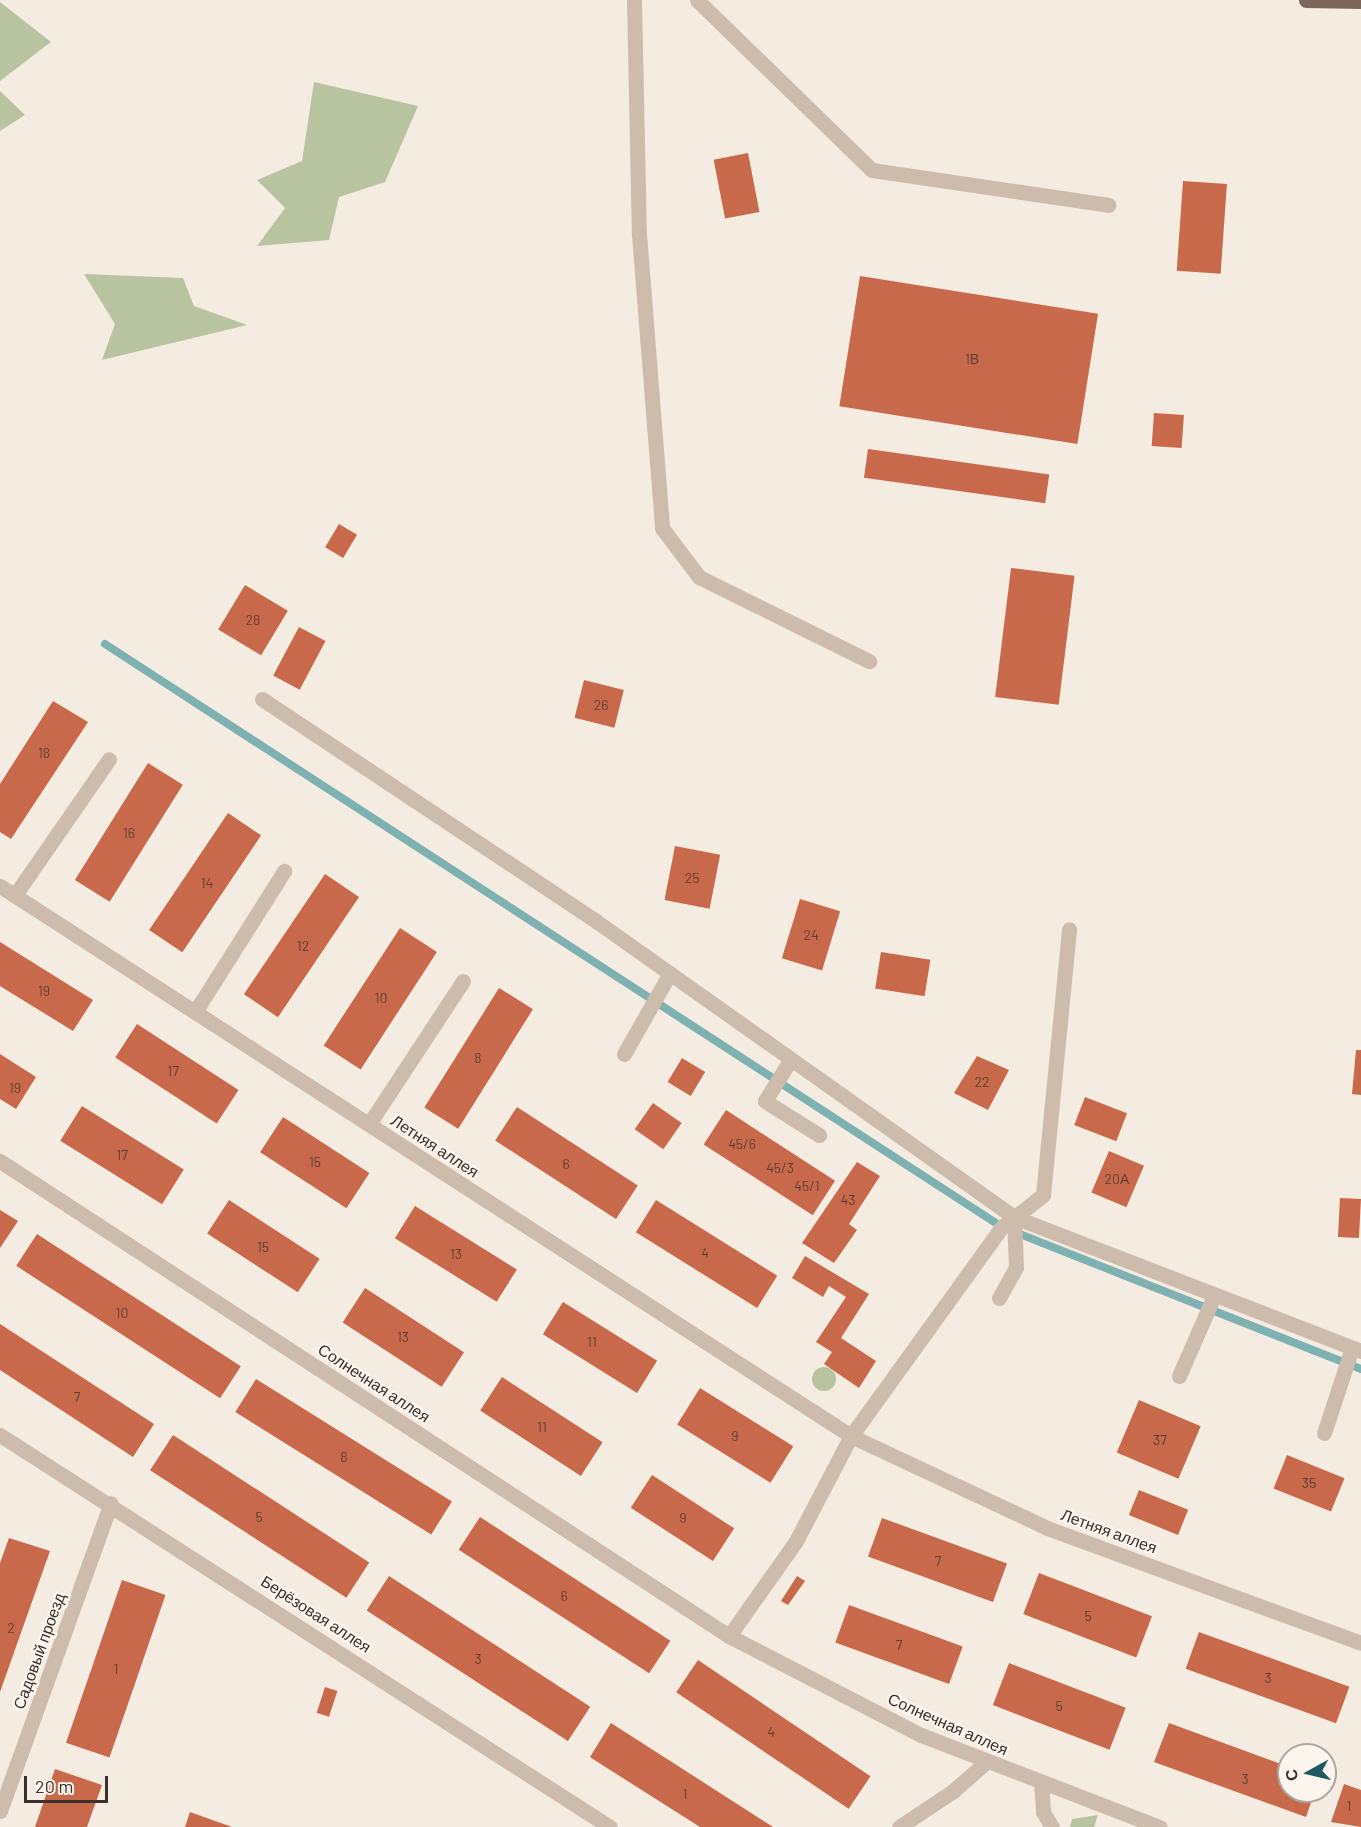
<!DOCTYPE html>
<html>
<head>
<meta charset="utf-8">
<style>
	body { margin:0 }
	#map { position:relative; width:1361px; height:1827px; overflow:hidden; background:#f4ebe1; font-family:Barlow,sans-serif }
	div>[style] { position:absolute }
	.green>* { inset:0; background:#b8c4a0 }
	.round { border-radius:50% }
	.stream>* { height:8px; margin:-4px; padding:0 4px; transform-origin:4px; border-radius:4px; background:#7fb0b2 }
	.building>* { inset:0; background:#c8694b; transform-origin:0 0 }
	.minor>* { height:15px; margin:-7.5px; padding:0 7.5px; transform-origin:7.5px; border-radius:7.5px; background:#cdbbac }
	.major>* { height:15px; margin:-7.5px; padding:0 7.5px; transform-origin:7.5px; border-radius:7.5px; background:#7d675c }
	span { translate:-50% -50%; white-space:nowrap; text-align:center; line-height:1.15; -webkit-text-stroke:5px #fbf5ee; paint-order:stroke }
	.number-label { font-size:14px; color:#5e3e33 }
	.number-label span { -webkit-text-stroke-width:0 }
	.street-label { font-size:16px; color:#3b302b }
	.north { position:absolute; left:1277px; top:1743px; width:60px; height:60px; box-sizing:border-box; background:#fbf5ee; border:2px solid #aea6a0; border-radius:50%; rotate:262deg; font-size:16px; font-weight:700; line-height:24px; text-align:center; color:#3b302b }
	.north::after { content:''; display:block; margin:auto; width:21px; height:27px; background:#1f5a5e; clip-path:polygon(50% 0,100% 100%,50% 72%,0 100%) }
	.scale { position:absolute; left:24px; top:1776px; width:84px; height:27px; box-sizing:border-box; border:3px solid #3b302b; border-top:0; padding-left:8px; font-size:18px; line-height:21px; white-space:nowrap; color:#3b302b; -webkit-text-stroke:4px #fbf5ee; paint-order:stroke }
</style>
</head>
<body>
<div id="map">
	<div class="green">
		<div style="clip-path:polygon(0 2px,51px 42px,0 81px)"></div>
		<div style="clip-path:polygon(314px 82px,418px 106px,385px 182px,339px 197px,329px 240px,257px 246px,285px 208px,257px 180px,302px 161px)"></div>
		<div style="clip-path:polygon(0 91px,25px 115px,0 131px)"></div>
		<div style="clip-path:polygon(84px 274px,183px 278px,194px 306px,247px 325px,102px 360px,115px 324px)"></div>
		<div class="round" style="left:812px;top:1367px;width:24px;height:24px"></div>
		<div style="clip-path:polygon(1098px 1815px,1094px 1827px,1070px 1827px,1072px 1819px)"></div>
	</div>
	<div class="stream">
		<div style="left:105px;top:644px;width:1070px;rotate:33.02deg"></div>
		<div style="left:1002px;top:1227px;width:386px;rotate:21.6deg"></div>
	</div>
	<div class="building">
		<div style="left:748px;top:153px;width:60px;height:35px;rotate:79deg"></div>
		<div style="left:1183px;top:181px;width:44px;height:90px;rotate:4deg"></div>
		<div style="left:860px;top:276px;width:241px;height:132px;rotate:9deg"></div>
		<div style="left:1154px;top:413px;width:30px;height:33px;rotate:4deg"></div>
		<div style="left:868px;top:449px;width:183px;height:29px;rotate:8deg"></div>
		<div style="left:339px;top:524px;width:21px;height:27px;rotate:31deg"></div>
		<div style="left:1011px;top:568px;width:64px;height:130px;rotate:7deg"></div>
		<div style="left:245px;top:585px;width:50px;height:52px;rotate:31deg"></div>
		<div style="left:299px;top:627px;width:30px;height:55px;rotate:28deg"></div>
		<div style="left:584px;top:680px;width:41px;height:39px;rotate:14deg"></div>
		<div style="clip-path:polygon(53px 701px,88px 722px,11px 839px,0 832px,0 784px)"></div>
		<div style="left:148px;top:763px;width:41px;height:138px;rotate:32deg"></div>
		<div style="left:228px;top:813px;width:40px;height:141px;rotate:34deg"></div>
		<div style="left:675px;top:846px;width:46px;height:55px;rotate:11deg"></div>
		<div style="left:325px;top:874px;width:41px;height:145px;rotate:34deg"></div>
		<div style="left:800px;top:899px;width:42px;height:62px;rotate:17deg"></div>
		<div style="left:400px;top:928px;width:44px;height:140px;rotate:33deg"></div>
		<div style="clip-path:polygon(0 942px,93px 1000px,73px 1031px,0 986px)"></div>
		<div style="left:881px;top:952px;width:50px;height:37px;rotate:9deg"></div>
		<div style="left:499px;top:988px;width:40px;height:141px;rotate:32deg"></div>
		<div style="left:137px;top:1024px;width:121px;height:40px;rotate:33deg"></div>
		<div style="clip-path:polygon(1356px 1050px,1361px 1050px,1361px 1095px,1352px 1094px)"></div>
		<div style="clip-path:polygon(0 1054px,36px 1077px,16px 1109px,0 1099px)"></div>
		<div style="clip-path:polygon(977px 1056px,1009px 1070px,988px 1110px,954px 1093px)"></div>
		<div style="left:682px;top:1058px;width:27px;height:28px;rotate:31deg"></div>
		<div style="left:1085px;top:1097px;width:45px;height:30px;rotate:21deg"></div>
		<div style="left:653px;top:1103px;width:35px;height:32px;rotate:35deg"></div>
		<div style="left:82px;top:1106px;width:120px;height:41px;rotate:32deg"></div>
		<div style="left:517px;top:1107px;width:144px;height:40px;rotate:33deg"></div>
		<div style="left:726px;top:1110px;width:130px;height:41px;rotate:33deg"></div>
		<div style="left:283px;top:1117px;width:103px;height:42px;rotate:33deg"></div>
		<div style="left:1109px;top:1151px;width:38px;height:45px;rotate:23deg"></div>
		<div style="clip-path:polygon(857px 1162px,880px 1176px,849px 1224px,857px 1230px,834px 1263px,802px 1243px)"></div>
		<div style="left:1340px;top:1198px;width:21px;height:39px;rotate:3deg"></div>
		<div style="left:229px;top:1200px;width:108px;height:40px;rotate:33deg"></div>
		<div style="left:656px;top:1200px;width:143px;height:38px;rotate:32deg"></div>
		<div style="left:415px;top:1206px;width:120px;height:38px;rotate:32deg"></div>
		<div style="clip-path:polygon(0 1210px,18px 1221px,0 1248px)"></div>
		<div style="left:37px;top:1234px;width:243px;height:38px;rotate:33deg"></div>
		<div style="clip-path:polygon(805px 1256px,869px 1294px,841px 1338px,876px 1361px,859px 1388px,824px 1364px,832px 1352px,816px 1342px,846px 1297px,829px 1286px,823px 1297px,792px 1278px)"></div>
		<div style="left:365px;top:1288px;width:118px;height:41px;rotate:33deg"></div>
		<div style="left:563px;top:1302px;width:111px;height:38px;rotate:32deg"></div>
		<div style="clip-path:polygon(0 1324px,154px 1424px,133px 1457px,0 1370px)"></div>
		<div style="left:502px;top:1377px;width:120px;height:40px;rotate:33deg"></div>
		<div style="left:256px;top:1379px;width:231px;height:39px;rotate:32deg"></div>
		<div style="left:700px;top:1388px;width:110px;height:43px;rotate:32deg"></div>
		<div style="left:1139px;top:1400px;width:67px;height:57px;rotate:23deg"></div>
		<div style="left:173px;top:1435px;width:234px;height:42px;rotate:33deg"></div>
		<div style="left:1287px;top:1455px;width:62px;height:36px;rotate:22deg"></div>
		<div style="left:652px;top:1475px;width:98px;height:39px;rotate:33deg"></div>
		<div style="left:1139px;top:1490px;width:53px;height:27px;rotate:22deg"></div>
		<div style="left:480px;top:1517px;width:227px;height:39px;rotate:33deg"></div>
		<div style="left:882px;top:1518px;width:133px;height:41px;rotate:20deg"></div>
		<div style="clip-path:polygon(9px 1538px,50px 1551px,0 1692px,0 1563px)"></div>
		<div style="left:1039px;top:1573px;width:121px;height:44px;rotate:21deg"></div>
		<div style="left:389px;top:1576px;width:240px;height:41px;rotate:33deg"></div>
		<div style="clip-path:polygon(797px 1576px,805px 1581px,788px 1605px,781px 1601px)"></div>
		<div style="left:122px;top:1580px;width:46px;height:172px;rotate:19deg"></div>
		<div style="left:849px;top:1605px;width:121px;height:40px;rotate:20deg"></div>
		<div style="left:1199px;top:1632px;width:160px;height:39px;rotate:20deg"></div>
		<div style="left:698px;top:1660px;width:208px;height:39px;rotate:34deg"></div>
		<div style="left:1009px;top:1663px;width:125px;height:45px;rotate:21deg"></div>
		<div style="left:325px;top:1687px;width:13px;height:27px;rotate:18deg"></div>
		<div style="clip-path:polygon(611px 1723px,773px 1827px,700px 1827px,596px 1761px,590px 1757px)"></div>
		<div style="clip-path:polygon(1169px 1723px,1289px 1767px,1289px 1791px,1315px 1791px,1306px 1817px,1154px 1762px)"></div>
		<div style="clip-path:polygon(55px 1769px,102px 1785px,87px 1827px,35px 1827px)"></div>
		<div style="clip-path:polygon(1344px 1784px,1361px 1790px,1361px 1827px,1331px 1822px)"></div>
		<div style="clip-path:polygon(190px 1812px,232px 1827px,185px 1827px)"></div>
	</div>
	<div class="minor">
		<div style="left:634px;top:0;width:234px;rotate:88.8deg"></div>
		<div style="left:639px;top:234px;width:295px;rotate:85.5deg"></div>
		<div style="left:662px;top:528px;width:61px;rotate:52.9deg"></div>
		<div style="left:699px;top:577px;width:190px;rotate:26.3deg"></div>
		<div style="left:697px;top:0;width:244px;rotate:44.2deg"></div>
		<div style="left:872px;top:170px;width:239px;rotate:8.4deg"></div>
		<div style="left:262px;top:699px;width:401px;rotate:33.6deg"></div>
		<div style="left:596px;top:921px;width:512px;rotate:35.3deg"></div>
		<div style="left:1014px;top:1217px;width:372px;rotate:21.1deg"></div>
		<div style="left:0;top:886px;width:1013px;rotate:32.87deg"></div>
		<div style="left:851px;top:1436px;width:217px;rotate:25.1deg"></div>
		<div style="left:1047px;top:1528px;width:334px;rotate:20.1deg"></div>
		<div style="left:15px;top:895px;width:165px;rotate:-55.3deg"></div>
		<div style="left:195px;top:1012px;width:167px;rotate:-57.7deg"></div>
		<div style="left:624px;top:1054px;width:93px;rotate:-60.4deg"></div>
		<div style="left:791px;top:1059px;width:49px;rotate:121.8deg"></div>
		<div style="left:765px;top:1101px;width:64px;rotate:32.2deg"></div>
		<div style="left:369px;top:1124px;width:171px;rotate:-56.7deg"></div>
		<div style="left:0;top:1161px;width:870px;rotate:33.09deg"></div>
		<div style="left:729px;top:1636px;width:216px;rotate:27.3deg"></div>
		<div style="left:921px;top:1735px;width:256px;rotate:21.1deg"></div>
		<div style="left:999px;top:1298px;width:35px;rotate:-61deg"></div>
		<div style="left:1016px;top:1267px;width:50px;rotate:-92.3deg"></div>
		<div style="left:1179px;top:1376px;width:87px;rotate:-66.4deg"></div>
		<div style="left:1324px;top:1433px;width:89px;rotate:-71.8deg"></div>
		<div style="left:0;top:1435px;width:725px;rotate:32.73deg"></div>
		<div style="left:729px;top:1636px;width:116px;rotate:-54.8deg"></div>
		<div style="left:796px;top:1541px;width:119px;rotate:-62.4deg"></div>
		<div style="left:851px;top:1436px;width:258px;rotate:-54.2deg"></div>
		<div style="left:1002px;top:1227px;width:52px;rotate:-38deg"></div>
		<div style="left:1043px;top:1195px;width:267px;rotate:-84.4deg"></div>
		<div style="left:1041px;top:1782px;width:30px;rotate:86deg"></div>
		<div style="left:1043px;top:1812px;width:17px;rotate:59deg"></div>
		<div style="left:0;top:1811px;width:327px;rotate:-70.2deg"></div>
		<div style="left:899px;top:1827px;width:65px;rotate:-33.7deg"></div>
		<div style="left:953px;top:1791px;width:43px;rotate:-41.2deg"></div>
	</div>
	<div class="major">
		<div style="left:1306px;top:0;width:55px;rotate:1deg"></div>
	</div>
	<div class="number-label">
		<span style="left:972px;top:359px">1В</span>
		<span style="left:253px;top:620px">28</span>
		<span style="left:601px;top:705px">26</span>
		<span style="left:44px;top:753px">18</span>
		<span style="left:129px;top:833px">16</span>
		<span style="left:692px;top:878px">25</span>
		<span style="left:207px;top:883px">14</span>
		<span style="left:811px;top:935px">24</span>
		<span style="left:303px;top:946px">12</span>
		<span style="left:44px;top:991px">19</span>
		<span style="left:381px;top:998px">10</span>
		<span style="left:478px;top:1058px">8</span>
		<span style="left:173px;top:1071px">17</span>
		<span style="left:982px;top:1082px">22</span>
		<span style="left:15px;top:1088px">19</span>
		<span style="left:742px;top:1144px">45/6</span>
		<span style="left:122px;top:1155px">17</span>
		<span style="left:315px;top:1162px">15</span>
		<span style="left:566px;top:1164px">6</span>
		<span style="left:780px;top:1168px">45/3</span>
		<span style="left:1117px;top:1179px">20А</span>
		<span style="left:807px;top:1186px">45/1</span>
		<span style="left:848px;top:1200px">43</span>
		<span style="left:263px;top:1247px">15</span>
		<span style="left:705px;top:1253px">4</span>
		<span style="left:456px;top:1254px">13</span>
		<span style="left:122px;top:1313px">10</span>
		<span style="left:403px;top:1337px">13</span>
		<span style="left:592px;top:1342px">11</span>
		<span style="left:77px;top:1397px">7</span>
		<span style="left:542px;top:1427px">11</span>
		<span style="left:735px;top:1436px">9</span>
		<span style="left:1160px;top:1440px">37</span>
		<span style="left:344px;top:1457px">8</span>
		<span style="left:1309px;top:1483px">35</span>
		<span style="left:259px;top:1517px">5</span>
		<span style="left:683px;top:1518px">9</span>
		<span style="left:938px;top:1561px">7</span>
		<span style="left:564px;top:1596px">6</span>
		<span style="left:1088px;top:1616px">5</span>
		<span style="left:11px;top:1628px">2</span>
		<span style="left:899px;top:1645px">7</span>
		<span style="left:478px;top:1659px">3</span>
		<span style="left:116px;top:1669px">1</span>
		<span style="left:1268px;top:1678px">3</span>
		<span style="left:1059px;top:1706px">5</span>
		<span style="left:771px;top:1732px">4</span>
		<span style="left:1245px;top:1779px">3</span>
		<span style="left:685px;top:1794px">1</span>
		<span style="left:1349px;top:1806px">1</span>
	</div>
	<div class="street-label">
		<span style="left:435px;top:1146px;rotate:33deg">Летняя аллея</span>
		<span style="left:374px;top:1383px;rotate:33deg">Солнечная аллея</span>
		<span style="left:1109px;top:1531px;rotate:20deg">Летняя аллея</span>
		<span style="left:316px;top:1614px;rotate:33deg">Берёзовая аллея</span>
		<span style="left:39px;top:1651px;rotate:-70deg">Садовый проезд</span>
		<span style="left:948px;top:1724px;rotate:24deg">Солнечная аллея</span>
	</div>
	<div class="north">С</div>
	<div class="scale">20 m</div>
</div>
</body>
</html>
